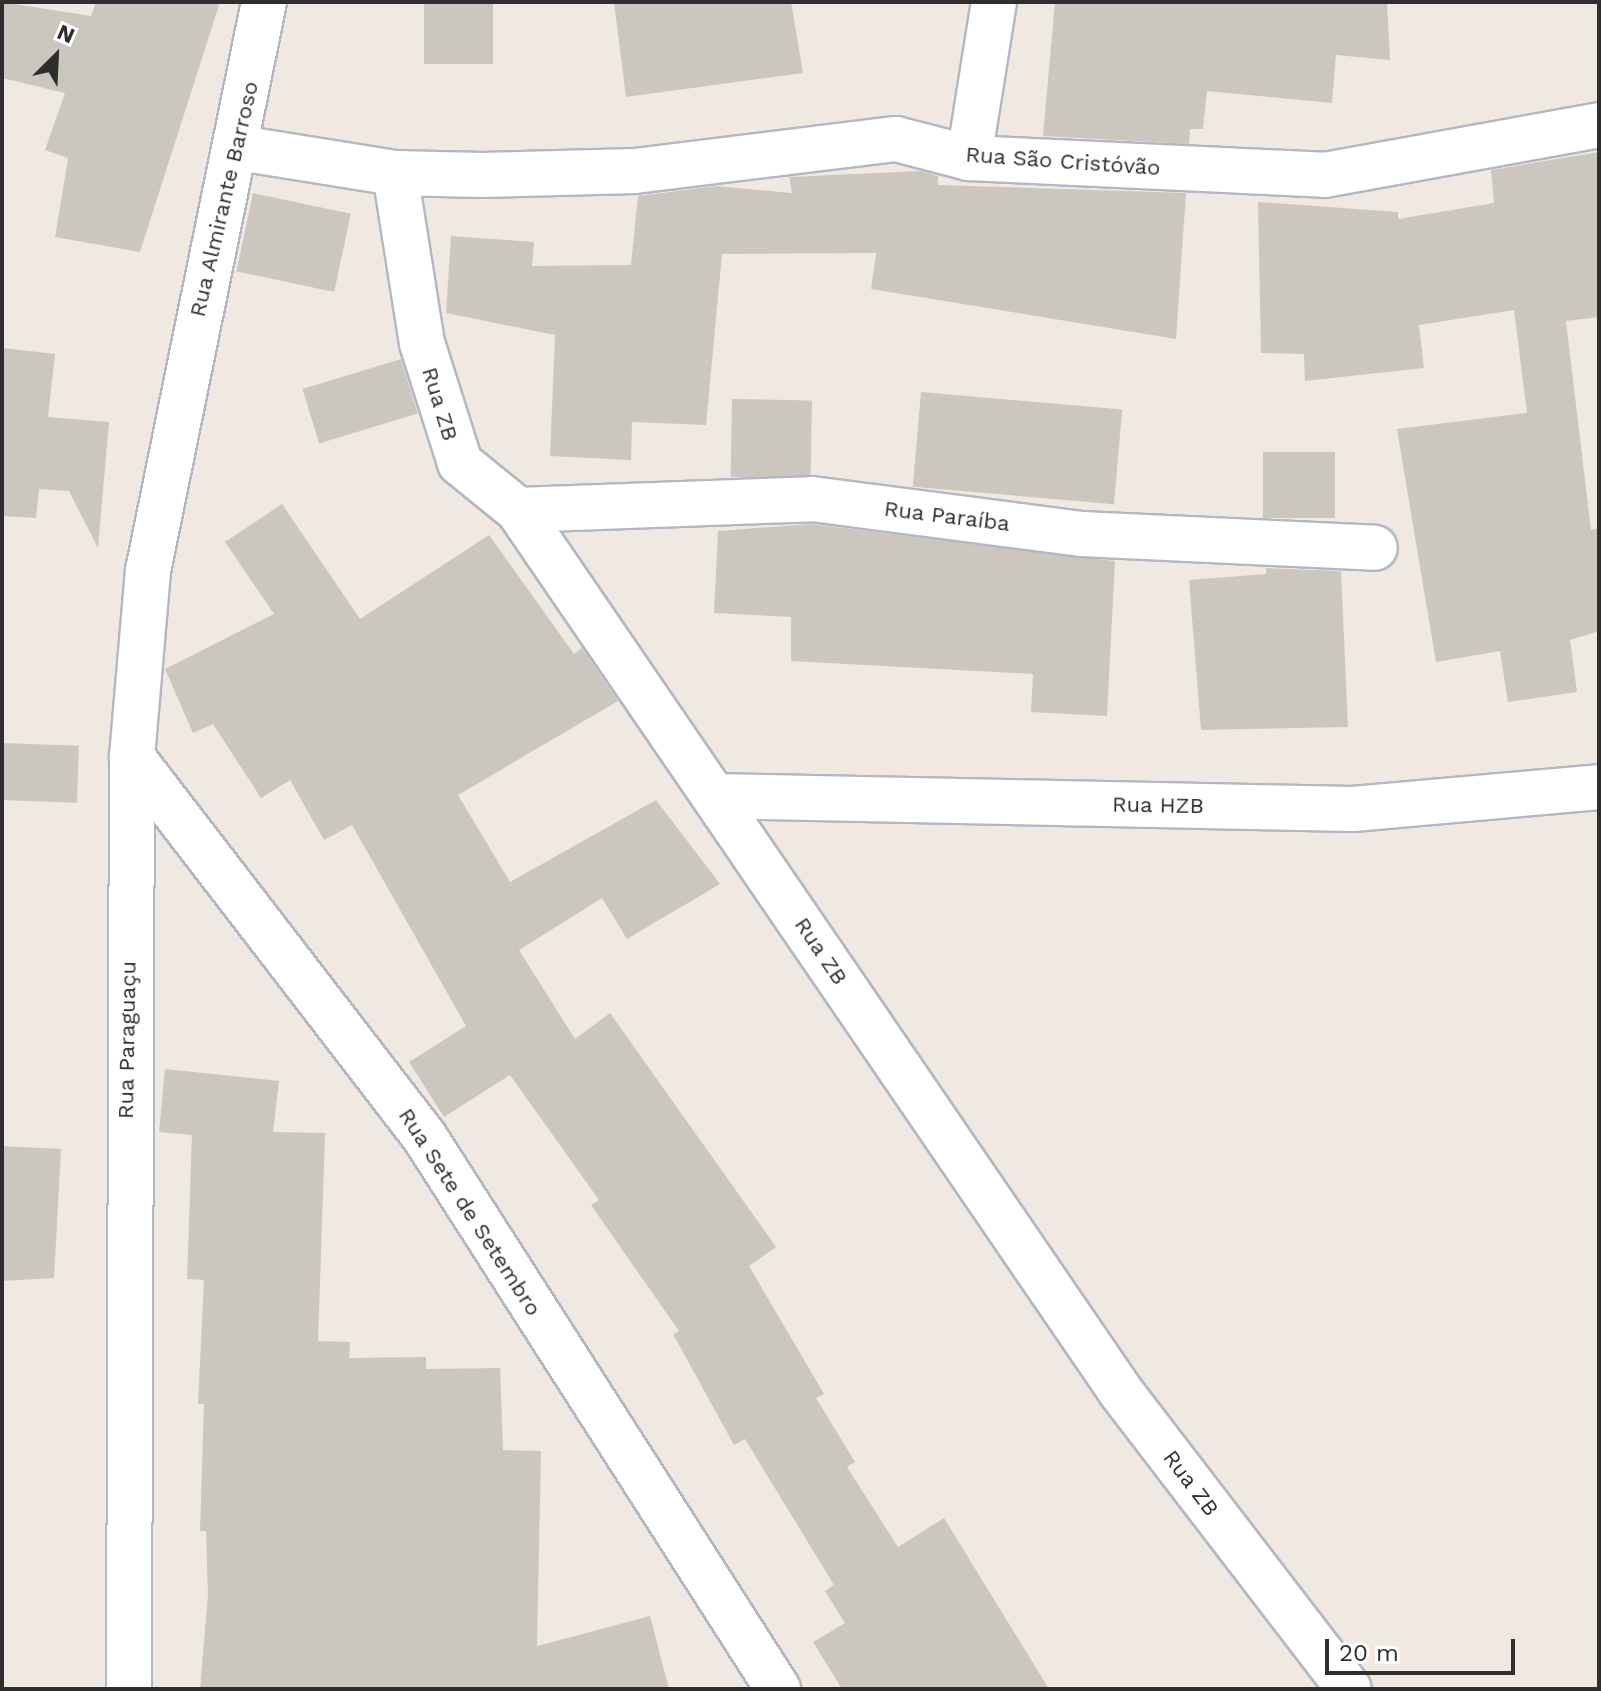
<!DOCTYPE html>
<html>
<head>
<meta charset="utf-8">
<style>
	body { margin:0 }
	#map { position:relative; width:1601px; height:1691px; overflow:hidden; background:#efe9e1; font-family:"Work Sans",sans-serif }
	div>[style] { position:absolute }
	.building>* { inset:0; background:#cbc7bf; transform-origin:0 0 }
	.roads { filter:drop-shadow(2px 0 #b4b7c1) drop-shadow(-2px 0 #b4b7c1) drop-shadow(0 2px #b4b7c1) drop-shadow(0 -2px #b4b7c1) }
	.minor>* { height:44px; margin:-22px; padding:0 22px; transform-origin:22px; border-radius:22px; background:#fff }
	span { translate:-50% -50%; white-space:nowrap; text-align:center; line-height:1.15; -webkit-text-stroke:7px #fff; paint-order:stroke }
	.street-label { font-size:22px; color:#2e2e2e }
	.frame { position:absolute; inset:0; border:4px solid #2e2e2e; pointer-events:none }
	.north { position:absolute; left:16px; top:16px; width:80px; height:80px; -webkit-text-stroke:6px #fff; paint-order:stroke; rotate:24deg; font-size:22px; font-weight:700; line-height:32px; text-align:center; color:#2e2e2e }
	.north::after { content:''; display:block; margin:auto; width:28px; height:36px; background:#2e2e2e; clip-path:polygon(50% 0,100% 100%,50% 72%,0 100%) }
	.scale { position:absolute; left:1325px; top:1639px; width:190px; height:36px; box-sizing:border-box; border:4px solid #2e2e2e; border-top:0; padding-left:10px; font-size:24px; line-height:28px; white-space:nowrap; color:#2e2e2e; -webkit-text-stroke:6px #fff; paint-order:stroke }
</style>
</head>
<body>
<div id="map">
	<div class="building">
		<div style="clip-path:polygon(2px 2px,91px 16px,96px 2px,220px 2px,140px 252px,55px 237px,68px 158px,45px 150px,65px 93px,2px 78px)"></div>
		<div style="left:424px;top:2px;width:69px;height:62px"></div>
		<div style="clip-path:polygon(614px 2px,791px 2px,803px 73px,626px 97px)"></div>
		<div style="clip-path:polygon(1055px 2px,1387px 2px,1390px 60px,1336px 55px,1332px 103px,1207px 91px,1203px 129px,1190px 129px,1189px 144px,1043px 136px)"></div>
		<div style="clip-path:polygon(1599px 152px,1599px 317px,1566px 321px,1591px 530px,1599px 528px,1599px 631px,1570px 640px,1577px 692px,1508px 702px,1500px 651px,1436px 662px,1397px 429px,1527px 413px,1514px 310px,1419px 325px,1424px 368px,1305px 381px,1304px 354px,1261px 353px,1258px 202px,1398px 212px,1398px 219px,1494px 203px,1491px 170px)"></div>
		<div style="clip-path:polygon(921px 171px,938px 176px,938px 185px,1186px 193px,1176px 339px,871px 289px,876px 253px,722px 254px,706px 425px,632px 422px,631px 460px,550px 456px,555px 335px,446px 313px,451px 236px,534px 242px,532px 266px,631px 265px,638px 196px,716px 186px,792px 193px,789px 177px)"></div>
		<div style="left:253px;top:193px;width:100px;height:80px;rotate:12deg"></div>
		<div style="clip-path:polygon(2px 348px,55px 354px,48px 417px,109px 422px,98px 548px,69px 491px,39px 489px,36px 518px,2px 516px)"></div>
		<div style="left:401px;top:359px;width:57px;height:103px;rotate:73deg"></div>
		<div style="left:921px;top:392px;width:202px;height:95px;rotate:5deg"></div>
		<div style="left:732px;top:399px;width:80px;height:78px;rotate:1deg"></div>
		<div style="left:1263px;top:452px;width:72px;height:66px"></div>
		<div style="clip-path:polygon(282px 504px,360px 619px,489px 535px,574px 654px,582px 648px,618px 701px,458px 795px,510px 882px,656px 800px,720px 884px,627px 939px,602px 898px,519px 950px,575px 1039px,610px 1013px,776px 1247px,749px 1266px,824px 1394px,816px 1398px,855px 1462px,847px 1467px,898px 1547px,944px 1518px,1049px 1689px,842px 1689px,813px 1642px,845px 1623px,825px 1591px,834px 1585px,745px 1439px,734px 1445px,673px 1334px,679px 1331px,591px 1205px,599px 1200px,510px 1075px,444px 1117px,409px 1062px,466px 1026px,352px 825px,324px 840px,290px 780px,261px 798px,213px 724px,193px 733px,165px 669px,274px 614px,225px 542px)"></div>
		<div style="clip-path:polygon(811px 524px,1115px 561px,1107px 716px,1031px 712px,1033px 674px,791px 661px,791px 617px,714px 613px,718px 531px)"></div>
		<div style="clip-path:polygon(1266px 568px,1341px 571px,1348px 727px,1201px 730px,1189px 580px,1266px 574px)"></div>
		<div style="left:2px;top:743px;width:77px;height:57px;rotate:2deg"></div>
		<div style="clip-path:polygon(165px 1069px,279px 1081px,273px 1132px,325px 1133px,318px 1341px,350px 1342px,349px 1358px,426px 1357px,426px 1369px,500px 1368px,503px 1450px,541px 1451px,537px 1646px,650px 1616px,669px 1689px,200px 1689px,208px 1594px,206px 1531px,200px 1531px,204px 1404px,198px 1404px,204px 1280px,187px 1279px,192px 1135px,159px 1132px)"></div>
		<div style="clip-path:polygon(2px 1146px,61px 1149px,54px 1278px,2px 1281px)"></div>
	</div>
	<div class="roads">
		<div class="minor">
			<div style="left:239px;top:148px;width:158px;rotate:9.1deg"></div>
			<div style="left:395px;top:173px;width:87px;rotate:1.3deg"></div>
			<div style="left:482px;top:175px;width:153px;rotate:-1.5deg"></div>
			<div style="left:635px;top:171px;width:263px;rotate:-7deg"></div>
			<div style="left:896px;top:139px;width:75px;rotate:14.6deg"></div>
			<div style="left:969px;top:158px;width:356px;rotate:2.7deg"></div>
			<div style="left:1325px;top:175px;width:279px;rotate:-10.3deg"></div>
			<div style="left:969px;top:158px;width:158px;rotate:-80.9deg"></div>
			<div style="left:395px;top:173px;width:172px;rotate:81deg"></div>
			<div style="left:422px;top:343px;width:126px;rotate:72.4deg"></div>
			<div style="left:460px;top:463px;width:75px;rotate:39deg"></div>
			<div style="left:518px;top:510px;width:1068px;rotate:55.64deg"></div>
			<div style="left:1121px;top:1392px;width:374px;rotate:52.5deg"></div>
			<div style="left:518px;top:510px;width:294px;rotate:-2.1deg"></div>
			<div style="left:812px;top:499px;width:272px;rotate:7.4deg"></div>
			<div style="left:1082px;top:534px;width:293px;rotate:2.7deg"></div>
			<div style="left:132px;top:757px;width:478px;rotate:52.4deg"></div>
			<div style="left:424px;top:1136px;width:657px;rotate:57.37deg"></div>
			<div style="left:715px;top:796px;width:638px;rotate:1.17deg"></div>
			<div style="left:1353px;top:809px;width:247px;rotate:-5.1deg"></div>
			<div style="left:129px;top:1689px;width:932px;rotate:-89.82deg"></div>
			<div style="left:132px;top:757px;width:187px;rotate:-85.1deg"></div>
			<div style="left:148px;top:571px;width:581px;rotate:-78.48deg"></div>
		</div>
	</div>
	<div class="street-label">
		<span style="left:1063px;top:161px;rotate:4deg">Rua São Cristóvão</span>
		<span style="left:224px;top:199px;rotate:-77deg">Rua Almirante Barroso</span>
		<span style="left:440px;top:404px;rotate:73deg">Rua ZB</span>
		<span style="left:947px;top:516px;rotate:7deg">Rua Paraíba</span>
		<span style="left:1158px;top:805px;rotate:1deg">Rua HZB</span>
		<span style="left:821px;top:951px;rotate:56deg">Rua ZB</span>
		<span style="left:127px;top:1040px;rotate:-89deg">Rua Paraguaçu</span>
		<span style="left:470px;top:1212px;rotate:57deg">Rua Sete de Setembro</span>
		<span style="left:1191px;top:1483px;rotate:53deg">Rua ZB</span>
	</div>
	<div class="frame"></div>
	<div class="north">N</div>
	<div class="scale">20 m</div>
</div>
</body>
</html>
